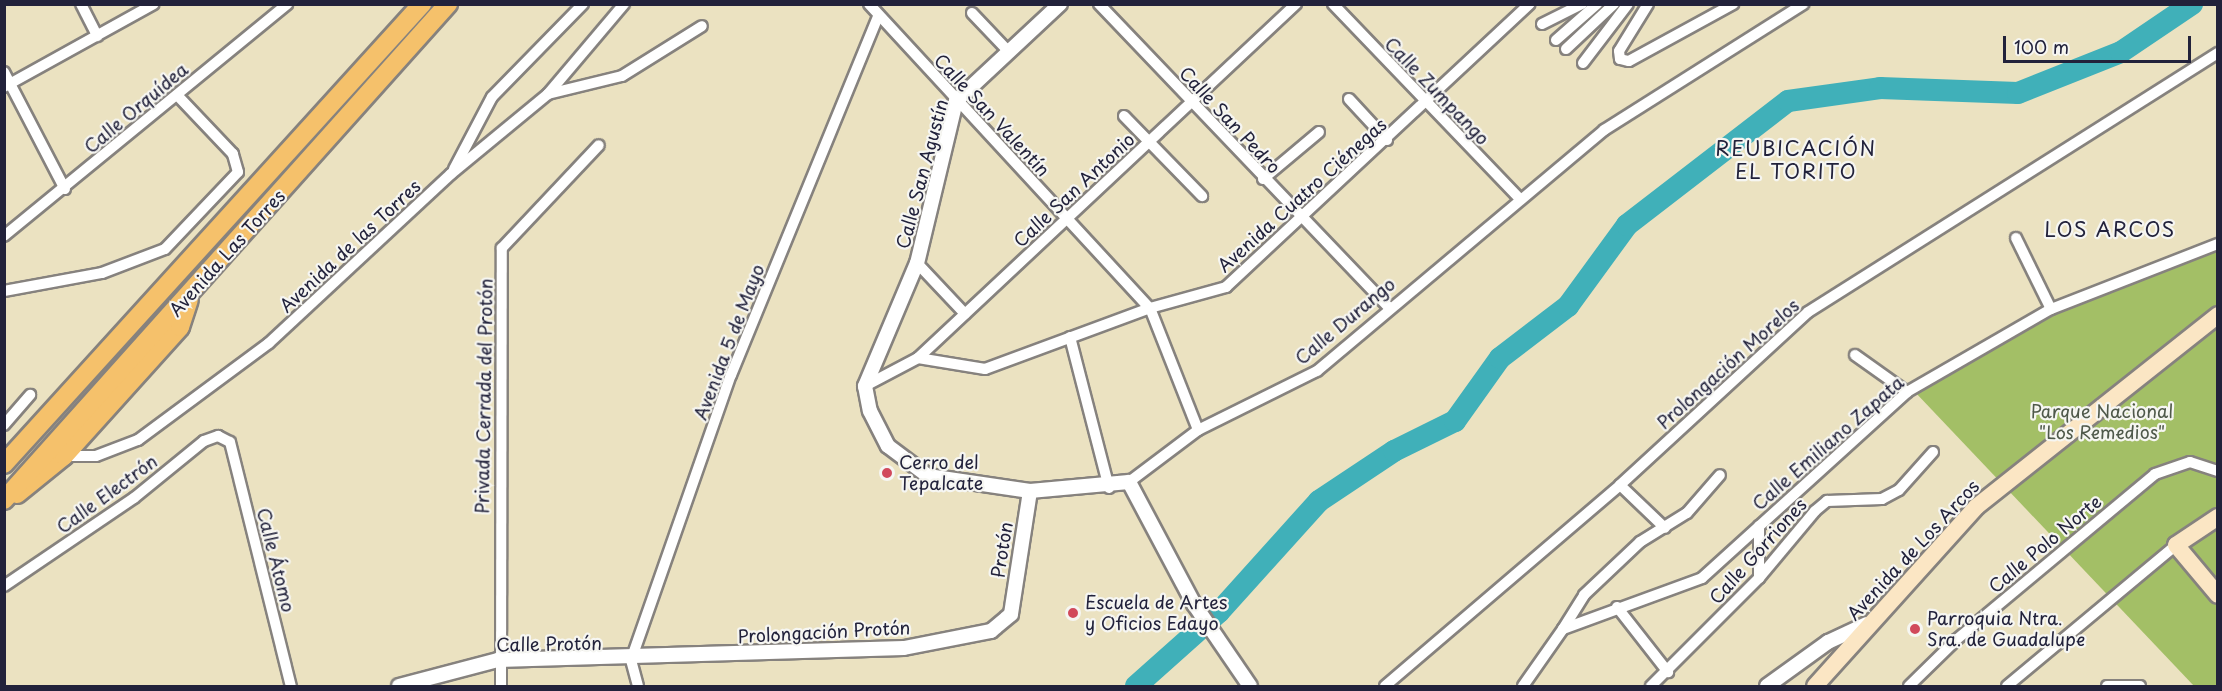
<!DOCTYPE html>
<html>
<head>
<meta charset="utf-8">
<style>
	body { margin:0 }
	#map { position:relative; width:2222px; height:691px; overflow:hidden; background:#ebe2c1; font-family:"Playpen Sans",sans-serif }
	div>[style] { position:absolute }
	.green>* { inset:0; background:#a3bf66 }
	.river>* { height:22px; margin:-11px; padding:0 11px; transform-origin:11px; border-radius:11px; background:#40b0b9 }
	.roads { filter:drop-shadow(2px 0 #86827e) drop-shadow(-2px 0 #86827e) drop-shadow(0 2px #86827e) drop-shadow(0 -2px #86827e) }
	.minor>* { height:10px; margin:-5px; padding:0 5px; transform-origin:5px; border-radius:5px; background:#fff }
	.tertiary>* { height:14px; margin:-7px; padding:0 7px; transform-origin:7px; border-radius:7px; background:#fff }
	.secondary>* { height:16px; margin:-8px; padding:0 8px; transform-origin:8px; border-radius:8px; background:#fbe6c4 }
	.trunk>* { height:18px; margin:-9px; padding:0 9px; transform-origin:9px; border-radius:9px; background:#f5c16b }
	.dots>* { width:16px; height:16px; translate:-50% -50%; box-sizing:border-box; border:3px solid #f6f6f2; border-radius:50% }
	span { translate:-50% -50%; white-space:nowrap; text-align:center; line-height:1.15; -webkit-text-stroke:4.5px #f6f6f2; paint-order:stroke }
	.street-label { font-size:18px; color:#22223b }
	.park-label { font-size:18px; color:#4f594a }
	.poi-label { font-size:18px; color:#22223b }
	.left { translate:0 -50%; text-align:left }
	.neighbourhood-label { font-size:20px; color:#22223b; letter-spacing:1.5px }
	.frame { position:absolute; inset:0; border:6px solid #22223b; pointer-events:none }
	.scale { position:absolute; left:2003px; top:36px; width:188px; height:27px; box-sizing:border-box; border:3px solid #22223b; border-top:0; padding-left:8px; font-size:18px; line-height:21px; white-space:nowrap; color:#22223b; -webkit-text-stroke:4px #f6f6f2; paint-order:stroke }
</style>
</head>
<body>
<div id="map">
	<div class="green">
		<div style="clip-path:polygon(2217px 244px,2217px 686px,2194px 686px,1914px 391px,2134px 272px)"></div>
	</div>
	<div class="river">
		<div style="left:1136px;top:686px;width:111px;rotate:-41.7deg"></div>
		<div style="left:1219px;top:612px;width:149px;rotate:-48deg"></div>
		<div style="left:1319px;top:501px;width:90px;rotate:-33.7deg"></div>
		<div style="left:1394px;top:451px;width:68px;rotate:-26.2deg"></div>
		<div style="left:1455px;top:421px;width:77px;rotate:-54.5deg"></div>
		<div style="left:1500px;top:358px;width:86px;rotate:-37.4deg"></div>
		<div style="left:1568px;top:306px;width:100px;rotate:-53.9deg"></div>
		<div style="left:1627px;top:225px;width:203px;rotate:-37.6deg"></div>
		<div style="left:1788px;top:101px;width:93px;rotate:-8deg"></div>
		<div style="left:1880px;top:88px;width:138px;rotate:2.1deg"></div>
		<div style="left:2018px;top:93px;width:111px;rotate:-21.7deg"></div>
		<div style="left:2121px;top:52px;width:86px;rotate:-34.1deg"></div>
	</div>
	<div class="roads">
		<div class="minor">
			<div style="left:81px;top:4px;width:36px;rotate:63deg"></div>
			<div style="left:869px;top:4px;width:414px;rotate:47.3deg"></div>
			<div style="left:1150px;top:308px;width:131px;rotate:68.5deg"></div>
			<div style="left:1099px;top:4px;width:419px;rotate:46.3deg"></div>
			<div style="left:1333px;top:4px;width:269px;rotate:46.2deg"></div>
			<div style="left:1648px;top:4px;width:55px;rotate:121.7deg"></div>
			<div style="left:1619px;top:51px;width:8px;rotate:83deg"></div>
			<div style="left:1620px;top:59px;width:9px;rotate:13deg"></div>
			<div style="left:1629px;top:61px;width:119px;rotate:-28.7deg"></div>
			<div style="left:972px;top:13px;width:54px;rotate:46.5deg"></div>
			<div style="left:1542px;top:24px;width:45px;rotate:-26.6deg"></div>
			<div style="left:1556px;top:40px;width:55px;rotate:-41.3deg"></div>
			<div style="left:1566px;top:49px;width:66px;rotate:-43.2deg"></div>
			<div style="left:1583px;top:63px;width:74px;rotate:-52.7deg"></div>
			<div style="left:4px;top:72px;width:132px;rotate:62.5deg"></div>
			<div style="left:4px;top:87px;width:171px;rotate:-29deg"></div>
			<div style="left:548px;top:94px;width:76px;rotate:-13.7deg"></div>
			<div style="left:622px;top:76px;width:94px;rotate:-32deg"></div>
			<div style="left:1349px;top:99px;width:56px;rotate:47.2deg"></div>
			<div style="left:1124px;top:116px;width:112px;rotate:45.7deg"></div>
			<div style="left:454px;top:169px;width:81px;rotate:-62.2deg"></div>
			<div style="left:492px;top:97px;width:130px;rotate:-45.6deg"></div>
			<div style="left:1263px;top:179px;width:73px;rotate:-40deg"></div>
			<div style="left:4px;top:236px;width:366px;rotate:-39.3deg"></div>
			<div style="left:2016px;top:238px;width:79px;rotate:63.8deg"></div>
			<div style="left:917px;top:263px;width:70px;rotate:46.7deg"></div>
			<div style="left:4px;top:291px;width:100px;rotate:-10.4deg"></div>
			<div style="left:102px;top:273px;width:67px;rotate:-20.9deg"></div>
			<div style="left:165px;top:249px;width:106px;rotate:-46.5deg"></div>
			<div style="left:238px;top:172px;width:19px;rotate:-106deg"></div>
			<div style="left:233px;top:154px;width:81px;rotate:-133.5deg"></div>
			<div style="left:1070px;top:337px;width:156px;rotate:75.5deg"></div>
			<div style="left:1855px;top:355px;width:64px;rotate:35.4deg"></div>
			<div style="left:918px;top:358px;width:68px;rotate:9.3deg"></div>
			<div style="left:985px;top:369px;width:176px;rotate:-20.3deg"></div>
			<div style="left:1150px;top:308px;width:79px;rotate:-15.4deg"></div>
			<div style="left:1226px;top:287px;width:415px;rotate:-43deg"></div>
			<div style="left:865px;top:386px;width:60px;rotate:-27.8deg"></div>
			<div style="left:918px;top:358px;width:518px;rotate:-43.12deg"></div>
			<div style="left:4px;top:425px;width:40px;rotate:-49deg"></div>
			<div style="left:64px;top:456px;width:32px"></div>
			<div style="left:96px;top:456px;width:45px;rotate:-20.9deg"></div>
			<div style="left:138px;top:440px;width:163px;rotate:-36.5deg"></div>
			<div style="left:269px;top:343px;width:248px;rotate:-42.9deg"></div>
			<div style="left:451px;top:174px;width:126px;rotate:-39.5deg"></div>
			<div style="left:548px;top:94px;width:118px;rotate:-49.8deg"></div>
			<div style="left:1129px;top:482px;width:86px;rotate:-37deg"></div>
			<div style="left:1198px;top:430px;width:133px;rotate:-26.4deg"></div>
			<div style="left:1317px;top:371px;width:375px;rotate:-40deg"></div>
			<div style="left:1604px;top:130px;width:236px;rotate:-32.3deg"></div>
			<div style="left:1620px;top:485px;width:62px;rotate:43.7deg"></div>
			<div style="left:1759px;top:578px;width:52px;rotate:-90deg"></div>
			<div style="left:4px;top:586px;width:157px;rotate:-34.1deg"></div>
			<div style="left:134px;top:498px;width:90px;rotate:-39.2deg"></div>
			<div style="left:204px;top:441px;width:15px;rotate:-20deg"></div>
			<div style="left:218px;top:436px;width:13px;rotate:27deg"></div>
			<div style="left:230px;top:442px;width:252px;rotate:76deg"></div>
			<div style="left:1617px;top:607px;width:83px;rotate:51.9deg"></div>
			<div style="left:1563px;top:629px;width:40px;rotate:-58deg"></div>
			<div style="left:1584px;top:595px;width:77px;rotate:-43.4deg"></div>
			<div style="left:1640px;top:542px;width:55px;rotate:-31.7deg"></div>
			<div style="left:1687px;top:513px;width:50px;rotate:-49deg"></div>
			<div style="left:501px;top:686px;width:438px;rotate:-89.9deg"></div>
			<div style="left:502px;top:248px;width:141px;rotate:-46.7deg"></div>
			<div style="left:638px;top:686px;width:27px;rotate:-105deg"></div>
			<div style="left:631px;top:660px;width:302px;rotate:-70.7deg"></div>
			<div style="left:731px;top:375px;width:389px;rotate:-67.7deg"></div>
			<div style="left:1385px;top:686px;width:309px;rotate:-40.5deg"></div>
			<div style="left:1620px;top:485px;width:255px;rotate:-42.6deg"></div>
			<div style="left:1808px;top:312px;width:485px;rotate:-32.3deg"></div>
			<div style="left:1523px;top:686px;width:70px;rotate:-54.9deg"></div>
			<div style="left:1563px;top:629px;width:148px;rotate:-20.1deg"></div>
			<div style="left:1702px;top:578px;width:277px;rotate:-42.2deg"></div>
			<div style="left:1907px;top:392px;width:166px;rotate:-30deg"></div>
			<div style="left:2051px;top:309px;width:179px;rotate:-21.3deg"></div>
			<div style="left:1651px;top:686px;width:153px;rotate:-45deg"></div>
			<div style="left:1759px;top:578px;width:87px;rotate:-50.1deg"></div>
			<div style="left:1815px;top:511px;width:16px;rotate:-40deg"></div>
			<div style="left:1827px;top:501px;width:55px;rotate:-2.1deg"></div>
			<div style="left:1882px;top:499px;width:19px;rotate:-28deg"></div>
			<div style="left:1899px;top:490px;width:51px;rotate:-48.2deg"></div>
			<div style="left:1909px;top:686px;width:66px;rotate:-44.4deg"></div>
			<div style="left:1956px;top:640px;width:259px;rotate:-39.8deg"></div>
			<div style="left:2155px;top:474px;width:37px;rotate:-19deg"></div>
			<div style="left:2190px;top:462px;width:29px;rotate:18deg"></div>
			<div style="left:2007px;top:686px;width:220px;rotate:-39.8deg"></div>
			<div style="left:2107px;top:686px;width:33px"></div>
		</div>
		<div class="tertiary">
			<div style="left:1060px;top:4px;width:142px;rotate:137deg"></div>
			<div style="left:956px;top:101px;width:167px;rotate:103.5deg"></div>
			<div style="left:917px;top:263px;width:134px;rotate:112.9deg"></div>
			<div style="left:865px;top:386px;width:25px;rotate:79deg"></div>
			<div style="left:870px;top:411px;width:39px;rotate:63deg"></div>
			<div style="left:888px;top:446px;width:50px;rotate:36.9deg"></div>
			<div style="left:928px;top:476px;width:103px;rotate:8.4deg"></div>
			<div style="left:1030px;top:491px;width:99px;rotate:-5.2deg"></div>
			<div style="left:1129px;top:482px;width:138px;rotate:62deg"></div>
			<div style="left:1194px;top:604px;width:99px;rotate:55.7deg"></div>
			<div style="left:399px;top:686px;width:102px;rotate:-14.7deg"></div>
			<div style="left:498px;top:660px;width:406px;rotate:-1.7deg"></div>
			<div style="left:904px;top:648px;width:89px;rotate:-11.1deg"></div>
			<div style="left:991px;top:631px;width:26px;rotate:-40deg"></div>
			<div style="left:1011px;top:614px;width:124px;rotate:-81.2deg"></div>
			<div style="left:1767px;top:686px;width:75px;rotate:-35.8deg"></div>
			<div style="left:1828px;top:642px;width:43px;rotate:-24.8deg"></div>
		</div>
		<div class="secondary">
			<div style="left:2218px;top:517px;width:50px;rotate:146.3deg"></div>
			<div style="left:2176px;top:545px;width:65px;rotate:50deg"></div>
			<div style="left:1815px;top:686px;width:241px;rotate:-48deg"></div>
			<div style="left:1976px;top:507px;width:309px;rotate:-38.4deg"></div>
		</div>
		<div class="trunk">
			<div style="left:4px;top:464px;width:622px;rotate:-47.74deg"></div>
			<div style="left:17px;top:494px;width:60px;rotate:-39deg"></div>
			<div style="left:64px;top:456px;width:173px;rotate:-48deg"></div>
			<div style="left:180px;top:327px;width:28px;rotate:-72deg"></div>
			<div style="left:4px;top:500px;width:666px;rotate:-48.17deg"></div>
		</div>
	</div>
	<div class="dots">
		<div style="left:887px;top:473px;background:#d1495b"></div>
		<div style="left:1073px;top:613px;background:#d1495b"></div>
		<div style="left:1915px;top:629px;background:#d1495b"></div>
	</div>
	<div class="street-label">
		<span style="left:1437px;top:91px;rotate:46deg">Calle Zumpango</span>
		<span style="left:136px;top:108px;rotate:-40deg">Calle Orquídea</span>
		<span style="left:992px;top:115px;rotate:47deg">Calle San Valentín</span>
		<span style="left:1230px;top:120px;rotate:47deg">Calle San Pedro</span>
		<span style="left:922px;top:174px;rotate:-75deg">Calle San Agustín</span>
		<span style="left:1074px;top:190px;rotate:-43deg">Calle San Antonio</span>
		<span style="left:1302px;top:195px;rotate:-42deg">Avenida Cuatro Ciénegas</span>
		<span style="left:350px;top:246px;rotate:-43deg">Avenida de las Torres</span>
		<span style="left:227px;top:253px;rotate:-48deg">Avenida Las Torres</span>
		<span style="left:1345px;top:321px;rotate:-40deg">Calle Durango</span>
		<span style="left:729px;top:342px;rotate:-69deg">Avenida 5 de Mayo</span>
		<span style="left:1728px;top:364px;rotate:-42deg">Prolongación Morelos</span>
		<span style="left:484px;top:396px;rotate:-89deg">Privada Cerrada del Protón</span>
		<span style="left:1828px;top:443px;rotate:-41deg">Calle Emiliano Zapata</span>
		<span style="left:107px;top:494px;rotate:-36deg">Calle Electrón</span>
		<span style="left:2045px;top:544px;rotate:-40deg">Calle Polo Norte</span>
		<span style="left:1002px;top:550px;rotate:-81deg">Protón</span>
		<span style="left:1913px;top:550px;rotate:-47deg">Avenida de Los Arcos</span>
		<span style="left:1758px;top:551px;rotate:-48deg">Calle Gorriones</span>
		<span style="left:276px;top:560px;rotate:76deg">Calle Átomo</span>
		<span style="left:824px;top:632px;rotate:-3deg">Prolongación Protón</span>
		<span style="left:549px;top:644px;rotate:-1deg">Calle Protón</span>
	</div>
	<div class="park-label">
		<span style="left:2102px;top:422px">Parque Nacional<br>"Los Remedios"</span>
	</div>
	<div class="poi-label">
		<span class="left" style="left:899px;top:473px">Cerro del<br>Tepalcate</span>
		<span class="left" style="left:1085px;top:613px">Escuela de Artes<br>y Oficios Edayo</span>
		<span class="left" style="left:1927px;top:629px">Parroquia Ntra.<br>Sra. de Guadalupe</span>
	</div>
	<div class="neighbourhood-label">
		<span style="left:1796px;top:160px">REUBICACIÓN<br>EL TORITO</span>
		<span style="left:2110px;top:229px">LOS ARCOS</span>
	</div>
	<div class="frame"></div>
	<div class="scale">100 m</div>
</div>
</body>
</html>
